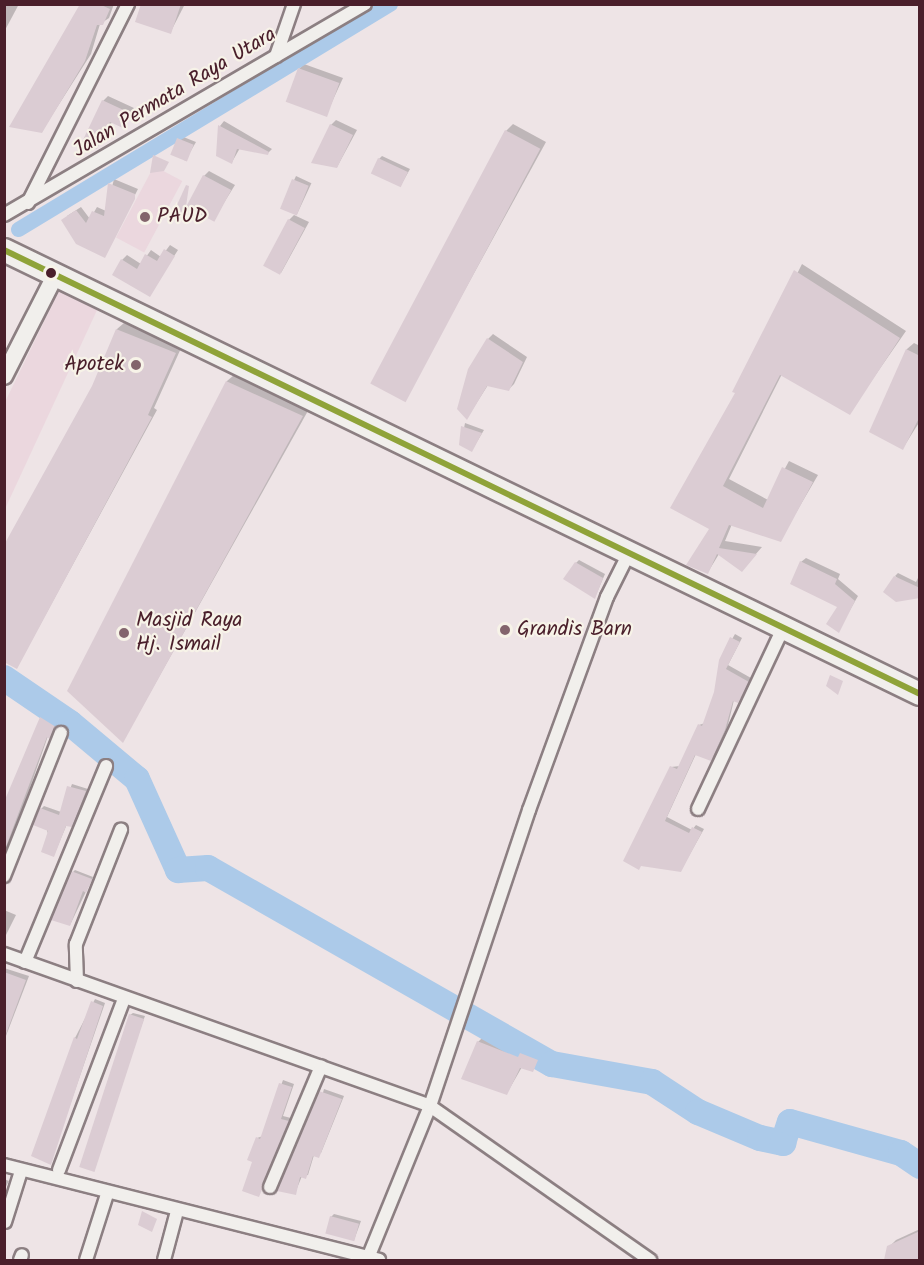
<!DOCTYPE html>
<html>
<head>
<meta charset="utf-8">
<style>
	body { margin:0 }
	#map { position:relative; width:924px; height:1265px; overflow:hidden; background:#eee4e6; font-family:Kalam,sans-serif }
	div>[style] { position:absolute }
	.built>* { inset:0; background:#ebd7de; transform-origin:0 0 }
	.shadow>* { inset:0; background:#0003; transform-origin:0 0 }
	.canal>* { height:15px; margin:-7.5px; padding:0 7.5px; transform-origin:7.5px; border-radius:7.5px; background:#accae9 }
	.river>* { height:26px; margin:-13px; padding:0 13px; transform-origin:13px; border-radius:13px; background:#accae9 }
	.building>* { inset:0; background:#dbccd3; transform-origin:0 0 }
	.roads { filter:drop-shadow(2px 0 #8c7f82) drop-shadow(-2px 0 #8c7f82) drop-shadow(0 2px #8c7f82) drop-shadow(0 -2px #8c7f82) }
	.street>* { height:12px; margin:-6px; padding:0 6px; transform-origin:6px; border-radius:6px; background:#f1efec }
	.secondary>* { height:16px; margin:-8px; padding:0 8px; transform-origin:8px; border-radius:8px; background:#f1efec }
	.highway>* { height:22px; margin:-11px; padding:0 11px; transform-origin:11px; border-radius:11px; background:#f1efec }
	.bus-1>* { height:6px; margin:-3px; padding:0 3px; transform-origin:3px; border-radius:3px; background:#8fa339 }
	.dots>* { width:16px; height:16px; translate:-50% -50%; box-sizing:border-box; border:3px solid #f7f3e8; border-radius:50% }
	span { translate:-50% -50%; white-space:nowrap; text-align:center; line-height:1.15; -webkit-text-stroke:4.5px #f7f3e8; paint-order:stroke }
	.street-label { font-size:21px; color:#4a1f2b }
	.poi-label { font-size:21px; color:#4a1f2b }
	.left { translate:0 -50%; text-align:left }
	.right { translate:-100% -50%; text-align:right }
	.frame { position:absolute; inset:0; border:6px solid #4a1f2b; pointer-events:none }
</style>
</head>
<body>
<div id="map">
	<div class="built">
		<div style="left:154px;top:166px;width:32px;height:81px;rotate:28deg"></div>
		<div style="clip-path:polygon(60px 289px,98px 308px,5px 509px,5px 402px)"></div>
	</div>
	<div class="shadow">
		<div style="clip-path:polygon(4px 4px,19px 4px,4px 32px)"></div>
		<div style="clip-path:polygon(83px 4px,114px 4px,109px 18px,100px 24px,91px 54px,42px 131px)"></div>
		<div style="clip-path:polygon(142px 4px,185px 4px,170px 33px)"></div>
		<div style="clip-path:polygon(304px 64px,343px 78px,326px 115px,299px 69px)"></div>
		<div style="clip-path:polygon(108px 96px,134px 108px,122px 127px,112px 122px,97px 147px,103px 101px)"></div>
		<div style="clip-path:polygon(336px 120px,357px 130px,337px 167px,331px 125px)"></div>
		<div style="clip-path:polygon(224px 121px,272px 149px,268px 153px,240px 148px,232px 162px,220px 126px)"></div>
		<div style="clip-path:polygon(513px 124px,546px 142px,405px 399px,506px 131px)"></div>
		<div style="clip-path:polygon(181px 136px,196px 142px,185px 161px,178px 139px)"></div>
		<div style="clip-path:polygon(382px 156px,410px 169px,401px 185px,379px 159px)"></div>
		<div style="clip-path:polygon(209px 171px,235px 185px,215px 217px,204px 176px)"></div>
		<div style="left:296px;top:176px;width:17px;height:34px;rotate:25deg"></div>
		<div style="clip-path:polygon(114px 179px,138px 189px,104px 256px,67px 216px,81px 207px,90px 219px,97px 207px,106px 211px)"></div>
		<div style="clip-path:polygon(294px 215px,309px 222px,281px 273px,289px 220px)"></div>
		<div style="clip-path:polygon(170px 245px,178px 250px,149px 295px,122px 260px,127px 255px,141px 264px,151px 250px,161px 257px)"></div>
		<div style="clip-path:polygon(802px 264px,906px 331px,849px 413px,782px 374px,729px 479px,768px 500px,789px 461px,818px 475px,780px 540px,732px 524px,725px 541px,762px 547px,748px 563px,719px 554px,708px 572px,711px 529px,737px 393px)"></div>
		<div style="clip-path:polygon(124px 323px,182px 346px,154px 408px,157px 410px,17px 667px,94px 387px,117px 329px)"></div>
		<div style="clip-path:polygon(493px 334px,527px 357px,514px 384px,509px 389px,488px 385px,467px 418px,488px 339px)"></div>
		<div style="clip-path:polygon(914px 343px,920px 346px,920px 421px,903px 448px,871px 432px,907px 349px)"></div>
		<div style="clip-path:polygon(234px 375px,309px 409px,123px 741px,227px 381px)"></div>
		<div style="clip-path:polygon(465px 423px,484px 430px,472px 450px,461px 444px)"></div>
		<div style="clip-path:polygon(806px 558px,840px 574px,838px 579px,858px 596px,838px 631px,839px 606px,801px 562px)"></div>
		<div style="clip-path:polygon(579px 560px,605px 574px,595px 597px,576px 563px)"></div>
		<div style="clip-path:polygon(898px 573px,916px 582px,920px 574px,920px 597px,895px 576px)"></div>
		<div style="clip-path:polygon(735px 634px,742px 638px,728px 665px,751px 678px,741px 698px,734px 700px,728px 725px,714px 756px,710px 760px,696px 754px,667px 817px,692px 830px,696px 825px,704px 829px,681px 870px,642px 865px,671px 767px,680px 766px,699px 725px,705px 723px,715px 693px,720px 660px)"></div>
		<div style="clip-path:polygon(46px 713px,59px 722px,48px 736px,4px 862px,4px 812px)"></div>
		<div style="clip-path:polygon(72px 784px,88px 789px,74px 823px,67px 824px,54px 855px,41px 809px,44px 806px,61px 812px)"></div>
		<div style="clip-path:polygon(75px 870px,93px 877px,70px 925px,73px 872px)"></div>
		<div style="clip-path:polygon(4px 910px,16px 915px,4px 939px)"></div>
		<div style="clip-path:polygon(4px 968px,29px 976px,4px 1041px)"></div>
		<div style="clip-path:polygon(95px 999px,105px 1003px,50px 1163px,75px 1038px)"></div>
		<div style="clip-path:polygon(133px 1013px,145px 1016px,89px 1170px,130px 1015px)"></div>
		<div style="clip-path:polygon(483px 1037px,523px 1053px,527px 1049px,542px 1055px,532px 1070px,522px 1067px,507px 1093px,478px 1042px)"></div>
		<div style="clip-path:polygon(283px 1080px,294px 1084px,283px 1116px,291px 1118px,259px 1195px,253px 1161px,257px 1138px,263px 1136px)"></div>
		<div style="clip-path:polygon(324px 1089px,344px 1096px,321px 1153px,314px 1155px,308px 1175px,302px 1176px,295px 1193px)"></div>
		<div style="clip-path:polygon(4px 1179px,9px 1181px,4px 1190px)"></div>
		<div style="clip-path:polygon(334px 1214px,361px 1221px,354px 1240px,331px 1217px)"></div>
		<div style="clip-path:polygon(920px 1229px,920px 1260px,885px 1260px,889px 1247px,896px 1240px)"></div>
	</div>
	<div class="canal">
		<div style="left:18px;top:229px;width:435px;rotate:-31.2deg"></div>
	</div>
	<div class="river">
		<div style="left:4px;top:678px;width:80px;rotate:34.3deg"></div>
		<div style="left:70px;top:723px;width:87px;rotate:39.9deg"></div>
		<div style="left:137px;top:779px;width:100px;rotate:65.7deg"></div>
		<div style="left:178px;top:870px;width:30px;rotate:-4deg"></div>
		<div style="left:208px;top:868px;width:396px;rotate:29.7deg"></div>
		<div style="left:552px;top:1064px;width:102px;rotate:10.2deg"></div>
		<div style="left:652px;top:1082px;width:55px;rotate:33.1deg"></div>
		<div style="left:698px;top:1112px;width:67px;rotate:22.8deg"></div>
		<div style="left:760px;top:1138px;width:24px;rotate:12deg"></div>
		<div style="left:783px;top:1143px;width:22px;rotate:-72deg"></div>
		<div style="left:790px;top:1122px;width:115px;rotate:15.6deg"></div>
		<div style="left:901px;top:1153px;width:23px;rotate:34deg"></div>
	</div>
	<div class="building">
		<div style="clip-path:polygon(80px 4px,99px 4px,110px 9px,103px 25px,97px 25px,85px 61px,42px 133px,9px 127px)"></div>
		<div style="clip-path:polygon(141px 4px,181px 4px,171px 34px,135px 22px)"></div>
		<div style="left:298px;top:68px;width:44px;height:36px;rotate:20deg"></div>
		<div style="clip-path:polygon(102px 100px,130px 113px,123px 128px,110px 122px,97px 149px,82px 142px)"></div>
		<div style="clip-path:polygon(330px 124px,353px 135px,337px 168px,311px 163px)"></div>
		<div style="clip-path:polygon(218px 125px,269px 152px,268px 155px,237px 149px,232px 164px,216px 156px)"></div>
		<div style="left:505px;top:130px;width:40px;height:287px;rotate:28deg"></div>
		<div style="left:177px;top:138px;width:18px;height:18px;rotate:22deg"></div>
		<div style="clip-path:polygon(153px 155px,169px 162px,164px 171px,150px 173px)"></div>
		<div style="left:378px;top:158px;width:33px;height:17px;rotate:25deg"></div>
		<div style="left:203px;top:175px;width:32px;height:36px;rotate:28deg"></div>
		<div style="left:292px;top:179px;width:18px;height:32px;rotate:22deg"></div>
		<div style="clip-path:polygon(108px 183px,135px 194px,135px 199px,105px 258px,76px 244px,61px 220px,76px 210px,86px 223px,92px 211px,104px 216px)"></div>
		<div style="clip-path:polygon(186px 185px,189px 186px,184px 220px,172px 216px)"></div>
		<div style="left:288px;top:219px;width:19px;height:53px;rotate:28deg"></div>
		<div style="clip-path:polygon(164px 249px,175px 256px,150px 297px,112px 275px,121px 259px,137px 269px,145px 254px,157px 261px)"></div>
		<div style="clip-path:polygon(794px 270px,900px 338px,850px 415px,780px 375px,723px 486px,763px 508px,782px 467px,813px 482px,781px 542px,729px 525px,719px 548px,757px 554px,742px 572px,717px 554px,708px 574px,686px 565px,709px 529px,670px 508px,735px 393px,732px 392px)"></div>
		<div style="clip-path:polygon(116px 329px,176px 353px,148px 415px,152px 417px,17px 669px,4px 662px,4px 545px,92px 386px)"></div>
		<div style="clip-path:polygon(487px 338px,523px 362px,509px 391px,487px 386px,467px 420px,457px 409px,468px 369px)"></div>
		<div style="clip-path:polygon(906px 349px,920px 356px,920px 416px,903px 450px,869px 432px)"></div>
		<div style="clip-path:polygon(226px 381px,303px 416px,123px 743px,67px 691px)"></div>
		<div style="clip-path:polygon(461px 426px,482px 433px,472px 452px,459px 445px)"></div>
		<div style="clip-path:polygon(800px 561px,837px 579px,835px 584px,855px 601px,839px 633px,826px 624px,837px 607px,790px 584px)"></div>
		<div style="clip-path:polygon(575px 562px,603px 578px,595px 599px,563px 579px)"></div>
		<div style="clip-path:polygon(894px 576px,920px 588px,920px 598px,896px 602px,883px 592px)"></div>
		<div style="clip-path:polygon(730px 637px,740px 642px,726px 669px,749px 682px,738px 703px,733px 701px,725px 730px,711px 761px,695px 755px,665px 821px,689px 833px,692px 827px,702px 832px,681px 872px,641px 866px,639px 870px,623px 861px,670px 766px,677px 769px,698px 724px,702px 726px,714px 692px,719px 660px)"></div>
		<div style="clip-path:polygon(830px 675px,843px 681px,838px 695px,826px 686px)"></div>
		<div style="clip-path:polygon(40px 717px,56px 727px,50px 739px,47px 737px,4px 852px,4px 802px)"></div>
		<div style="clip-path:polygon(67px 786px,86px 791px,72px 827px,66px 826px,54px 857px,41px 852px,48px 831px,33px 825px,40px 808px,59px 815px)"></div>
		<div style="clip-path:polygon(71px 871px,92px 879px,86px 893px,83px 891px,70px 926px,51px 920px)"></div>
		<div style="clip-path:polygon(4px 972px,26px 980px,6px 1034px,4px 1033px)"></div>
		<div style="clip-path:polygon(91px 1001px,103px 1006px,51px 1165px,31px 1156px,74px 1037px,77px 1039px)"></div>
		<div style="left:129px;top:1014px;width:16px;height:161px;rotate:18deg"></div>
		<div style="clip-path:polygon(477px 1041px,518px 1057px,520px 1053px,538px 1060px,533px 1072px,520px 1068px,507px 1095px,461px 1079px)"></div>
		<div style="clip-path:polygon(279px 1083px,292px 1087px,281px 1119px,289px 1121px,259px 1197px,242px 1191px,252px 1162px,247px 1160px,256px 1137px,260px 1139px)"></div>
		<div style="clip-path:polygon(319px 1091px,342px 1099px,319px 1158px,313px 1156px,306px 1179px,300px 1177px,296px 1195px,277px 1191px)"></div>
		<div style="clip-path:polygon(142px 1211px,157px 1219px,152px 1232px,138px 1225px)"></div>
		<div style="left:330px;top:1216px;width:30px;height:18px;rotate:15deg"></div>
		<div style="clip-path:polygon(920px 1231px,920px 1260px,884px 1260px,887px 1246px)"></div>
	</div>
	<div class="roads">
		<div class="street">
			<div style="left:276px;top:56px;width:55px;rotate:-70.9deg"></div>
			<div style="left:28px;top:203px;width:223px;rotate:-63.3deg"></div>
			<div style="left:4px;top:215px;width:418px;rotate:-30.3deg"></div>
			<div style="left:698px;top:809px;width:200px;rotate:-64.8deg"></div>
			<div style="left:4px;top:876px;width:154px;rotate:-68.3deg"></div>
			<div style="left:4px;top:954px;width:452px;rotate:19.6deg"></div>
			<div style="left:430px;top:1106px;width:269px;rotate:35deg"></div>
			<div style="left:25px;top:962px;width:212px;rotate:-67.5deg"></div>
			<div style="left:77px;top:981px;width:37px;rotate:-92deg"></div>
			<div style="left:76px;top:944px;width:123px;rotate:-68.5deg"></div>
			<div style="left:4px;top:1165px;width:387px;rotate:14.2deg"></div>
			<div style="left:59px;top:1170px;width:183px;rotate:-69.2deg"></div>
			<div style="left:270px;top:1187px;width:131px;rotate:-67.1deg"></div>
			<div style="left:5px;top:1222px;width:53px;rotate:-72.6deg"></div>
			<div style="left:368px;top:1258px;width:164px;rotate:-67.8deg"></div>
			<div style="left:430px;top:1106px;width:312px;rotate:-71.5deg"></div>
			<div style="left:529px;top:810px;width:227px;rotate:-69.9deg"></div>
			<div style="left:607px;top:597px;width:49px;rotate:-63.4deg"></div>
			<div style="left:20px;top:1260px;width:5px;rotate:-68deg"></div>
			<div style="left:86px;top:1260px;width:69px;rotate:-72.3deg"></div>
			<div style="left:164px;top:1260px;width:51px;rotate:-75.1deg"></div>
		</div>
		<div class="secondary">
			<div style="left:4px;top:376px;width:112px;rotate:-63deg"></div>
		</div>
		<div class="highway">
			<div style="left:4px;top:250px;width:1018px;rotate:25.86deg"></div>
		</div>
	</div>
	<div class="bus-1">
		<div style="left:4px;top:250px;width:1018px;rotate:25.86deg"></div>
	</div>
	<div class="dots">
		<div style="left:145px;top:217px;background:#83646c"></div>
		<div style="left:51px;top:273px;background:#4a1f2b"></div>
		<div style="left:136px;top:365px;background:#83646c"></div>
		<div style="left:505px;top:630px;background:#83646c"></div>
		<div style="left:124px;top:633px;background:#83646c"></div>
	</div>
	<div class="street-label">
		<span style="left:175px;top:93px;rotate:-31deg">Jalan Permata Raya Utara</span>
	</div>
	<div class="poi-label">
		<span class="left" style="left:157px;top:217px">PAUD</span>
		<span class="right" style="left:124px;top:365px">Apotek</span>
		<span class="left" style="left:136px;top:633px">Masjid Raya<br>Hj. Ismail</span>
		<span class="left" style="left:517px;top:630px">Grandis Barn</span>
	</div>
	<div class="frame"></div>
</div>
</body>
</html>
